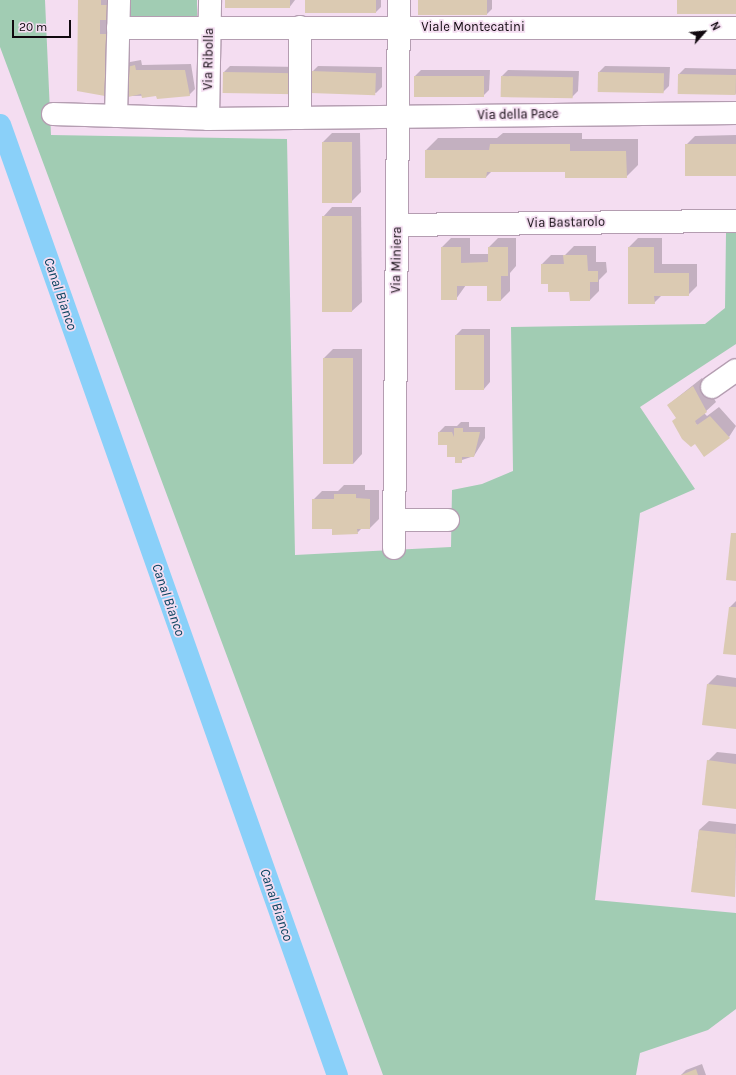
<!DOCTYPE html>
<html>
<head>
<meta charset="utf-8">
<style>
	body { margin:0 }
	#map { position:relative; width:736px; height:1075px; overflow:hidden; background:#f4ddf1; font-family:Karla,sans-serif }
	div>[style] { position:absolute }
	.green>* { inset:0; background:#a1ccb3; transform-origin:0 0 }
	.shadow>* { inset:0; background:#0003 }
	.canal>* { height:21px; margin:-10.5px; padding:0 10.5px; transform-origin:10.5px; border-radius:10.5px; background:#8ad0f9 }
	.building>* { inset:0; background:#dbcab2; transform-origin:0 0 }
	.roads { filter:drop-shadow(1px 0 #b49db1) drop-shadow(-1px 0 #b49db1) drop-shadow(0 1px #b49db1) drop-shadow(0 -1px #b49db1) }
	.minor>* { height:22px; margin:-11px; padding:0 11px; transform-origin:11px; border-radius:11px; background:#fff }
	span { translate:-50% -50%; white-space:nowrap; text-align:center; line-height:1.15; -webkit-text-stroke:3.5px #f4ddf1; paint-order:stroke }
	.street-label { font-size:13px; color:#10090f }
	.water-label { font-size:14px; color:#07425e; font-style:italic }
	.north { position:absolute; left:684px; top:12px; width:40px; height:40px; -webkit-text-stroke:3px #f4ddf1; paint-order:stroke; rotate:63deg; font-size:11px; font-weight:700; line-height:16px; text-align:center; color:#10090f }
	.north::after { content:''; display:block; margin:auto; width:14px; height:18px; background:#10090f; clip-path:polygon(50% 0,100% 100%,50% 72%,0 100%) }
	.scale { position:absolute; left:12px; top:20px; width:59px; height:18px; box-sizing:border-box; border:2px solid #10090f; border-top:0; padding-left:5px; font-size:12px; line-height:14px; white-space:nowrap; color:#10090f; -webkit-text-stroke:3px #f4ddf1; paint-order:stroke }
</style>
</head>
<body>
<div id="map">
	<div class="green">
		<div style="clip-path:polygon(0 0,45px 0,51px 135px,287px 139px,295px 555px,451px 547px,452px 490px,482px 484px,513px 471px,511px 327px,705px 324px,725px 308px,726px 233px,736px 233px,736px 344px,640px 407px,695px 489px,640px 513px,595px 900px,736px 913px,736px 1009px,708px 1030px,640px 1053px,636px 1075px,383px 1075px,0 47px)"></div>
		<div style="left:126px;top:0;width:71px;height:20px"></div>
	</div>
	<div class="shadow">
		<div style="clip-path:polygon(79px 0,116px 0,113px 86px,104px 95px)"></div>
		<div style="clip-path:polygon(226px 0,295px 0,289px 8px)"></div>
		<div style="clip-path:polygon(306px 0,381px 0,381px 7px,375px 13px)"></div>
		<div style="clip-path:polygon(419px 0,492px 0,492px 9px,486px 15px)"></div>
		<div style="clip-path:polygon(141px 60px,142px 65px,191px 64px,195px 89px,189px 95px,129px 96px,124px 68px,130px 62px)"></div>
		<div style="clip-path:polygon(230px 66px,300px 67px,300px 87px,224px 92px,224px 72px)"></div>
		<div style="clip-path:polygon(318px 66px,382px 67px,382px 87px,376px 93px,312px 72px)"></div>
		<div style="clip-path:polygon(605px 66px,670px 67px,669px 86px,663px 92px,599px 72px)"></div>
		<div style="clip-path:polygon(685px 68px,736px 69px,736px 94px,679px 74px)"></div>
		<div style="clip-path:polygon(421px 70px,490px 70px,489px 90px,483px 96px,415px 76px)"></div>
		<div style="clip-path:polygon(508px 70px,579px 71px,578px 91px,572px 97px,502px 76px)"></div>
		<div style="clip-path:polygon(332px 133px,360px 133px,361px 192px,351px 202px,323px 142px)"></div>
		<div style="clip-path:polygon(503px 133px,582px 133px,582px 139px,638px 139px,638px 165px,626px 177px,566px 171px,492px 171px,486px 177px,426px 150px,438px 138px,497px 138px)"></div>
		<div style="clip-path:polygon(736px 135px,736px 175px,686px 176px,686px 145px,695px 136px)"></div>
		<div style="clip-path:polygon(332px 207px,361px 207px,362px 302px,352px 311px,323px 217px)"></div>
		<div style="clip-path:polygon(451px 238px,470px 238px,470px 254px,489px 254px,489px 247px,498px 238px,516px 238px,516px 266px,510px 273px,510px 291px,501px 300px,488px 285px,466px 285px,456px 299px,442px 247px)"></div>
		<div style="clip-path:polygon(638px 238px,662px 238px,662px 264px,697px 264px,697px 286px,688px 295px,662px 295px,654px 303px,629px 247px)"></div>
		<div style="clip-path:polygon(574px 246px,596px 246px,596px 262px,606px 262px,607px 272px,599px 280px,599px 291px,590px 300px,549px 283px,542px 264px,551px 255px,565px 255px)"></div>
		<div style="clip-path:polygon(462px 329px,490px 329px,490px 382px,484px 389px,456px 335px)"></div>
		<div style="clip-path:polygon(333px 349px,362px 349px,362px 454px,353px 464px,324px 358px)"></div>
		<div style="clip-path:polygon(702px 378px,716px 402px,704px 413px,707px 416px,719px 407px,736px 426px,729px 437px,677px 417px,668px 405px)"></div>
		<div style="clip-path:polygon(461px 422px,469px 422px,469px 427px,485px 427px,485px 438px,474px 456px,456px 462px,456px 456px,439px 432px,445px 426px,457px 426px)"></div>
		<div style="clip-path:polygon(344px 485px,365px 485px,365px 490px,379px 490px,379px 519px,370px 528px,362px 528px,357px 533px,333px 528px,313px 500px,322px 491px,338px 491px)"></div>
		<div style="clip-path:polygon(736px 601px,736px 654px,730px 607px)"></div>
		<div style="clip-path:polygon(717px 675px,736px 678px,736px 728px,708px 684px)"></div>
		<div style="clip-path:polygon(717px 752px,736px 754px,736px 808px,708px 761px)"></div>
		<div style="clip-path:polygon(709px 821px,736px 824px,735px 896px,692px 891px,699px 830px)"></div>
		<div style="clip-path:polygon(702px 1064px,706px 1075px,681px 1075px,686px 1070px)"></div>
	</div>
	<div class="canal">
		<div style="left:0;top:124px;width:1009px;rotate:70.49deg"></div>
	</div>
	<div class="building">
		<div style="clip-path:polygon(78px 0,101px 0,101px 5px,108px 5px,107px 20px,100px 20px,100px 34px,106px 34px,105px 96px,77px 91px)"></div>
		<div style="left:225px;top:0;width:65px;height:8px"></div>
		<div style="left:305px;top:0;width:71px;height:13px"></div>
		<div style="left:418px;top:0;width:69px;height:15px"></div>
		<div style="left:677px;top:0;width:59px;height:14px"></div>
		<div style="clip-path:polygon(135px 65px,136px 70px,185px 70px,190px 96px,157px 99px,156px 96px,142px 98px,141px 94px,128px 97px,123px 68px)"></div>
		<div style="left:311px;top:71px;width:65px;height:22px;rotate:2deg"></div>
		<div style="left:223px;top:72px;width:71px;height:21px;rotate:1deg"></div>
		<div style="left:598px;top:72px;width:66px;height:20px;rotate:1deg"></div>
		<div style="left:678px;top:74px;width:58px;height:20px;rotate:1deg"></div>
		<div style="left:414px;top:76px;width:70px;height:21px"></div>
		<div style="left:501px;top:76px;width:72px;height:21px;rotate:1deg"></div>
		<div style="left:322px;top:142px;width:30px;height:61px"></div>
		<div style="clip-path:polygon(490px 144px,570px 144px,570px 151px,626px 151px,627px 178px,565px 178px,565px 172px,487px 172px,486px 178px,425px 178px,425px 150px,489px 150px)"></div>
		<div style="left:736px;top:144px;width:32px;height:51px;rotate:90deg"></div>
		<div style="left:322px;top:216px;width:30px;height:96px"></div>
		<div style="clip-path:polygon(441px 247px,461px 247px,461px 263px,488px 262px,488px 247px,508px 247px,508px 276px,501px 276px,501px 301px,487px 301px,487px 286px,457px 286px,457px 300px,441px 300px)"></div>
		<div style="clip-path:polygon(628px 247px,654px 247px,654px 273px,689px 273px,689px 296px,654px 296px,655px 304px,628px 304px)"></div>
		<div style="clip-path:polygon(563px 255px,587px 255px,588px 271px,598px 271px,598px 282px,590px 282px,590px 301px,570px 301px,569px 292px,548px 292px,548px 284px,541px 284px,541px 264px,564px 264px)"></div>
		<div style="left:455px;top:335px;width:29px;height:55px"></div>
		<div style="left:323px;top:358px;width:30px;height:106px"></div>
		<div style="clip-path:polygon(693px 386px,707px 412px,695px 421px,697px 425px,710px 416px,730px 438px,704px 457px,695px 444px,691px 447px,682px 439px,672px 421px,676px 418px,667px 405px)"></div>
		<div style="clip-path:polygon(454px 428px,463px 428px,463px 432px,480px 432px,474px 457px,462px 457px,462px 463px,455px 463px,455px 457px,447px 457px,447px 445px,438px 445px,438px 432px,452px 432px,454px 437px)"></div>
		<div style="clip-path:polygon(334px 494px,356px 494px,356px 498px,370px 499px,370px 529px,357px 529px,358px 534px,332px 535px,332px 529px,312px 529px,312px 499px,334px 499px)"></div>
		<div style="clip-path:polygon(731px 533px,736px 533px,736px 581px,726px 580px)"></div>
		<div style="clip-path:polygon(729px 607px,736px 607px,736px 655px,723px 654px)"></div>
		<div style="clip-path:polygon(707px 684px,736px 687px,736px 729px,702px 725px)"></div>
		<div style="clip-path:polygon(707px 760px,736px 764px,736px 809px,702px 805px)"></div>
		<div style="clip-path:polygon(699px 830px,736px 834px,735px 897px,691px 892px)"></div>
		<div style="clip-path:polygon(696px 1069px,698px 1075px,681px 1075px)"></div>
	</div>
	<div class="roads">
		<div class="minor">
			<div style="left:118px;top:28px;width:618px"></div>
			<div style="left:53px;top:114px;width:155px;rotate:1.8deg"></div>
			<div style="left:208px;top:119px;width:528px;rotate:-0.65deg"></div>
			<div style="left:116px;top:116px;width:116px;rotate:-88.5deg"></div>
			<div style="left:300px;top:118px;width:91px;rotate:-90deg"></div>
			<div style="left:208px;top:119px;width:119px;rotate:-89deg"></div>
			<div style="left:397px;top:225px;width:339px;rotate:-0.7deg"></div>
			<div style="left:712px;top:387px;width:29px;rotate:-35deg"></div>
			<div style="left:394px;top:520px;width:54px"></div>
			<div style="left:394px;top:548px;width:548px;rotate:-89.48deg"></div>
		</div>
	</div>
	<div class="street-label">
		<span style="left:473px;top:27px">Viale Montecatini</span>
		<span style="left:209px;top:59px;rotate:-89deg">Via Ribolla</span>
		<span style="left:518px;top:115px;rotate:-1deg">Via della Pace</span>
		<span style="left:566px;top:223px;rotate:-1deg">Via Bastarolo</span>
		<span style="left:397px;top:260px;rotate:-89deg">Via Miniera</span>
	</div>
	<div class="water-label">
		<span style="left:60px;top:294px;rotate:71deg">Canal Bianco</span>
		<span style="left:168px;top:600px;rotate:71deg">Canal Bianco</span>
		<span style="left:276px;top:905px;rotate:71deg">Canal Bianco</span>
	</div>
	<div class="north">N</div>
	<div class="scale">20 m</div>
</div>
</body>
</html>
